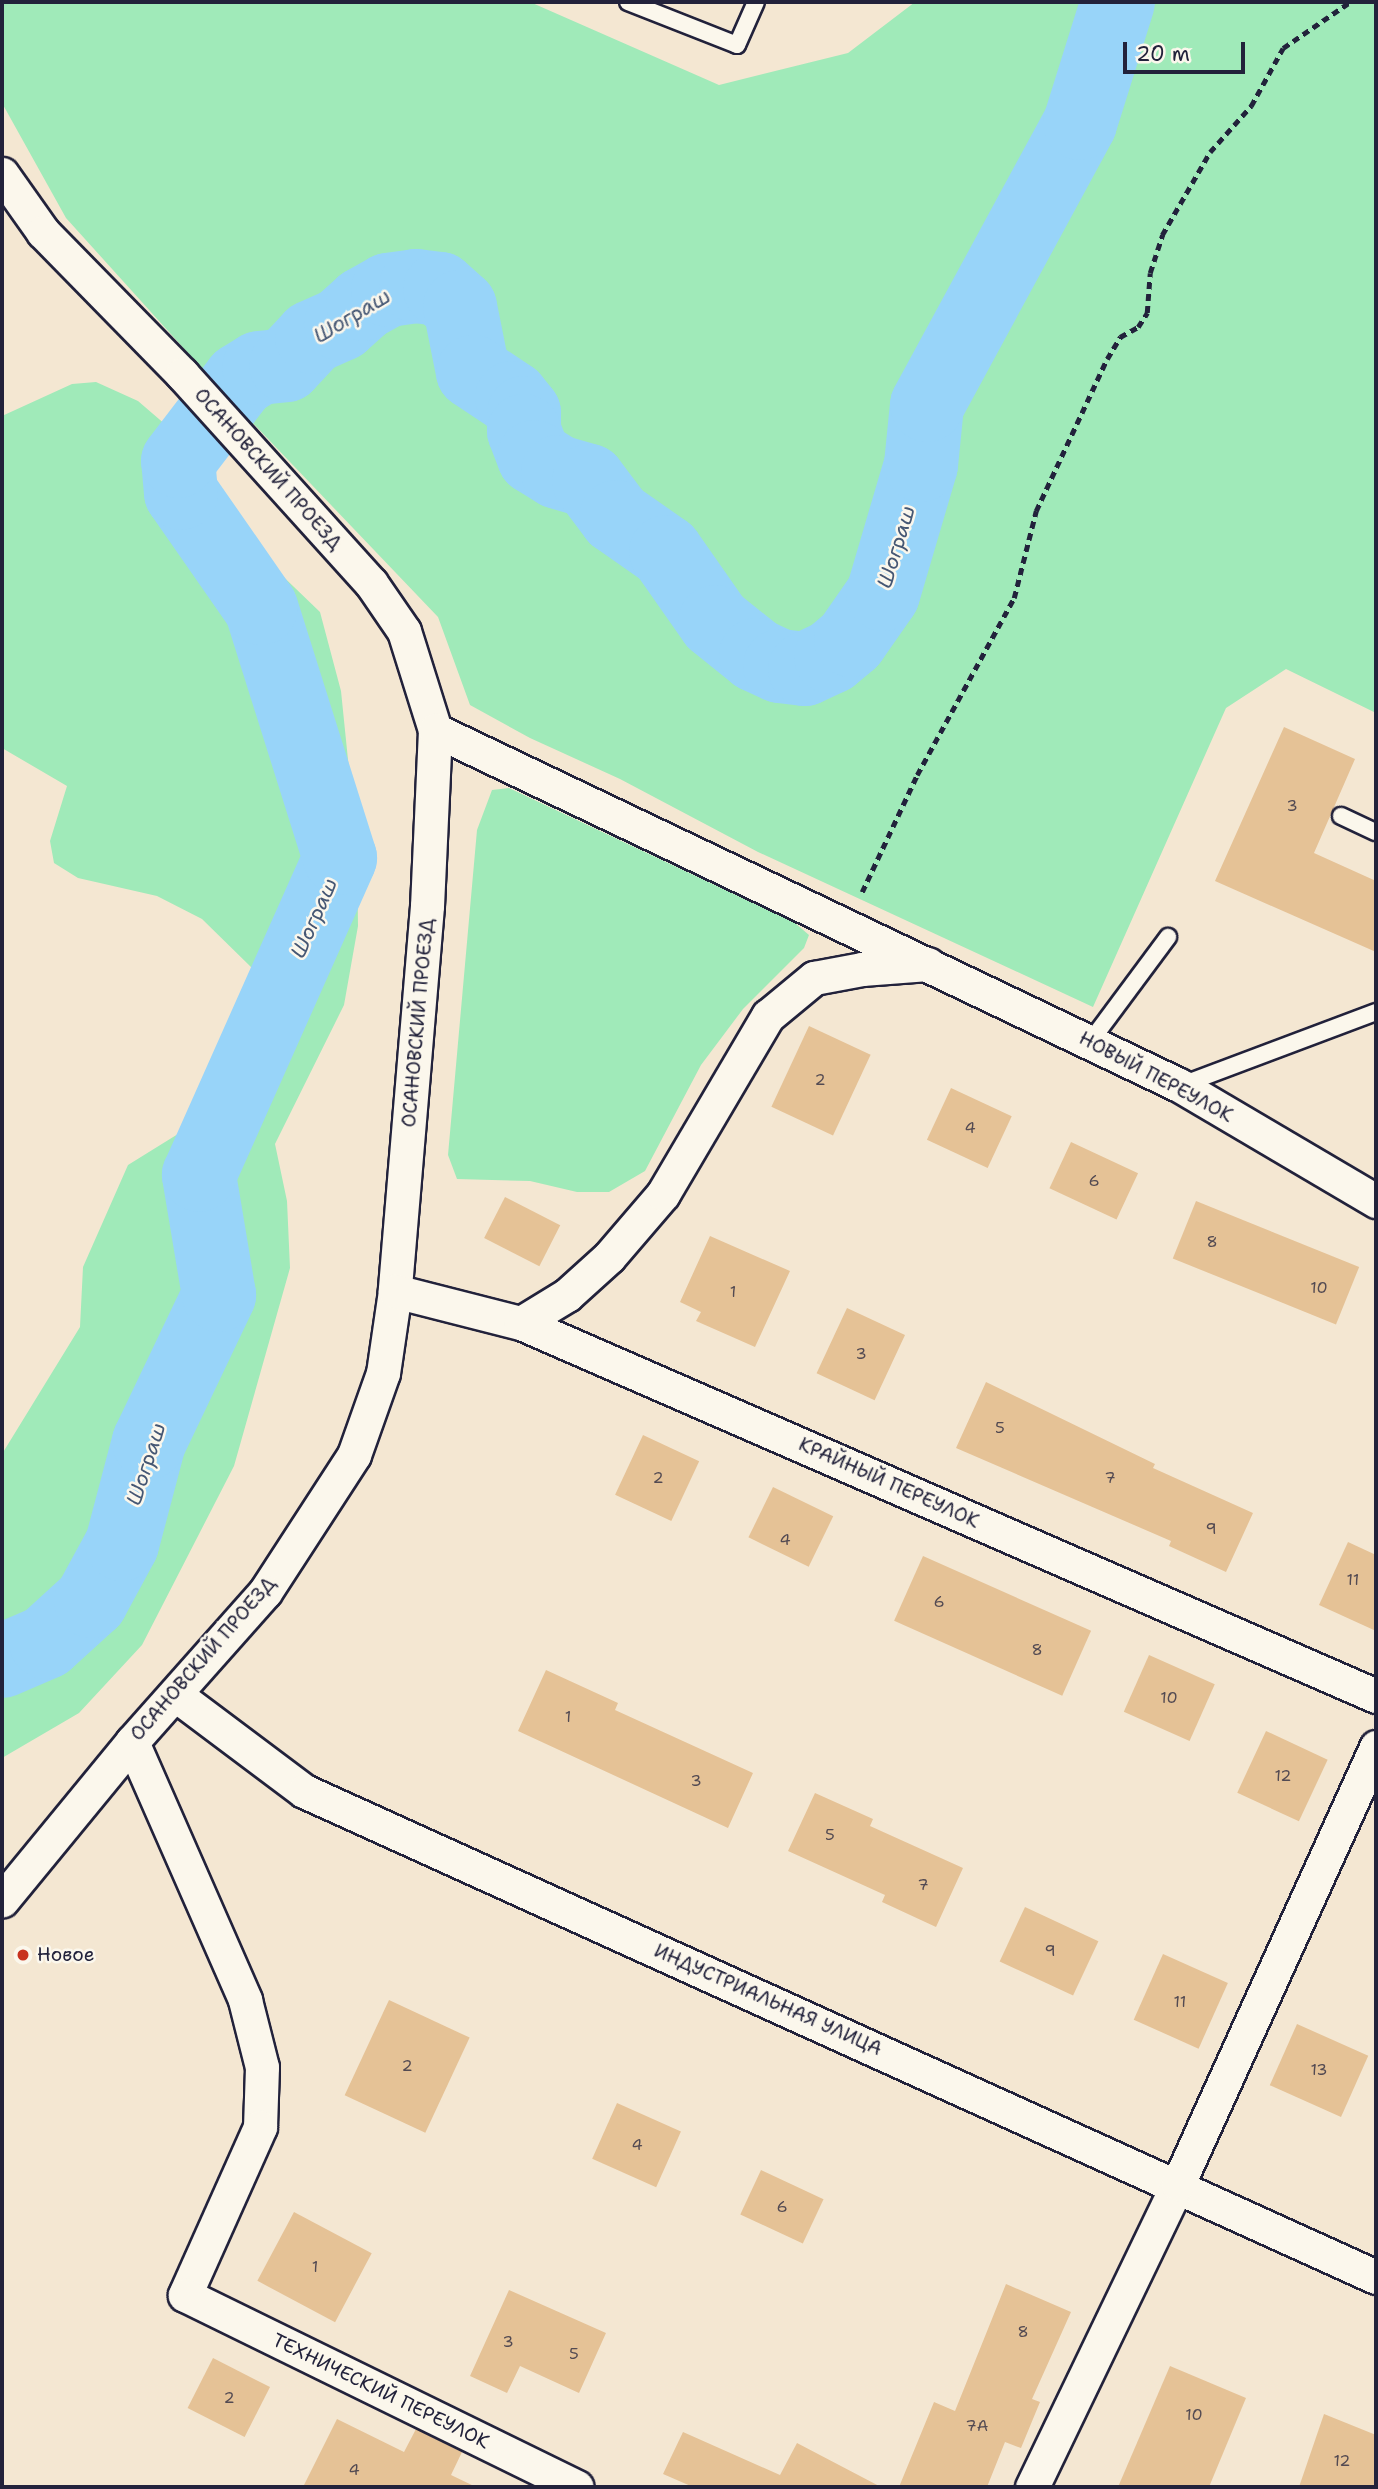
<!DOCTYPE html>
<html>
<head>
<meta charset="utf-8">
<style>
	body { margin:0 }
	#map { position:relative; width:1378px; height:2489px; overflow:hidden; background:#f4e7d2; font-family:"Shantell Sans",sans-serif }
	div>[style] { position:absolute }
	.green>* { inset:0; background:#a0eab9 }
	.river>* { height:74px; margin:-37px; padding:0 37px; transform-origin:37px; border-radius:37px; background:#98d4f9 }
	.building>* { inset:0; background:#e5c296; transform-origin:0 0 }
	.path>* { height:4.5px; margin-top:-2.25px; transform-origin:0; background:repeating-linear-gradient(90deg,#22223b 0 7px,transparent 0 12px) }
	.roads { filter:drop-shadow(2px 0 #22223b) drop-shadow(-2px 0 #22223b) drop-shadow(0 2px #22223b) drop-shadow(0 -2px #22223b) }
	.lane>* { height:16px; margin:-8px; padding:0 8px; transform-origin:8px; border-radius:8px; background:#fbf7ec }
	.street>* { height:33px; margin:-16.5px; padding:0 16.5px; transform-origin:16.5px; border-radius:16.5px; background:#fbf7ec }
	.dots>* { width:19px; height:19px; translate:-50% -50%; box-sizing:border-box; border:4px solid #fbf7ec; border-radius:50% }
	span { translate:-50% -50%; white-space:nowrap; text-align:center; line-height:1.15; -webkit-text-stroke:5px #fbf7ec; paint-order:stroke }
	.number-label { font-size:16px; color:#534a52 }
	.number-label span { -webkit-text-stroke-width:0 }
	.street-label { font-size:19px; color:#22223b }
	.poi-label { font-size:19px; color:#22223b }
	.left { translate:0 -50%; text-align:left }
	.water-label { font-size:21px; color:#455774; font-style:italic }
	.frame { position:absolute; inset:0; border:4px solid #22223b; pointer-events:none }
	.scale { position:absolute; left:1123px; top:42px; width:122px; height:32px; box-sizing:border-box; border:4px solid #22223b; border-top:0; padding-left:9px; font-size:21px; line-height:24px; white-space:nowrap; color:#22223b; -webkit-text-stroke:5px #fbf7ec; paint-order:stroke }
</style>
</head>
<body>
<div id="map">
	<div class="green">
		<div style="clip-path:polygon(2px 2px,530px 2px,719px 85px,848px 53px,915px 2px,1376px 2px,1376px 713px,1286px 669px,1226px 708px,1093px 1007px,758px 852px,620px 779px,530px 738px,470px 705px,438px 617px,225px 394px,66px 218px,2px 103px)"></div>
		<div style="clip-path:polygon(96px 382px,138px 401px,195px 450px,213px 499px,240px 535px,320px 612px,341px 691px,357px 848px,358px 926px,344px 1005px,275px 1144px,287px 1201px,290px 1268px,234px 1466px,142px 1645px,79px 1713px,2px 1758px,2px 1454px,80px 1327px,83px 1267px,128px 1165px,207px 1116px,247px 1024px,252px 968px,202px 919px,157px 896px,78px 878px,54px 863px,50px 841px,67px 786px,2px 748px,2px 416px,72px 384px)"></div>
		<div style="clip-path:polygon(509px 788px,795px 923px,809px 935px,804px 948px,743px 1009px,701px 1065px,645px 1171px,609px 1192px,577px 1192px,530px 1181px,457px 1179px,448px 1155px,477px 830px,492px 790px)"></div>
	</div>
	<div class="river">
		<div style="left:2px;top:1661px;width:48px;rotate:-23.4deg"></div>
		<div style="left:46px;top:1642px;width:61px;rotate:-42.3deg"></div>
		<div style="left:91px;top:1601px;width:65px;rotate:-61.5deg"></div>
		<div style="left:122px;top:1544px;width:106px;rotate:-75.2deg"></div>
		<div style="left:149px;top:1442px;width:163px;rotate:-64.5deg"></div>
		<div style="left:219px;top:1295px;width:122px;rotate:-99.5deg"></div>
		<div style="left:199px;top:1175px;width:347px;rotate:-66deg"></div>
		<div style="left:340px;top:858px;width:262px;rotate:-107.5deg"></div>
		<div style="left:261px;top:608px;width:140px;rotate:-124.8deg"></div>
		<div style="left:181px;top:493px;width:32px;rotate:-95deg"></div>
		<div style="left:178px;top:461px;width:102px;rotate:-52.6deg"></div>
		<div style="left:240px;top:380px;width:22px;rotate:-32deg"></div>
		<div style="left:259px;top:368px;width:27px;rotate:-6deg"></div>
		<div style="left:286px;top:365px;width:38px;rotate:-47deg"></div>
		<div style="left:312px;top:337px;width:32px;rotate:-24deg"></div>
		<div style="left:341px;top:324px;width:30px;rotate:-42deg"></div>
		<div style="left:363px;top:304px;width:29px;rotate:-29deg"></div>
		<div style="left:388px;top:290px;width:28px;rotate:-8deg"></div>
		<div style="left:416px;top:286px;width:24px;rotate:7deg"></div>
		<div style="left:440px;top:289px;width:27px;rotate:42deg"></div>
		<div style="left:460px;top:307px;width:66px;rotate:78.7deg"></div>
		<div style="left:473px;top:372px;width:47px;rotate:33.7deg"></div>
		<div style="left:512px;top:398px;width:19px;rotate:51deg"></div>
		<div style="left:524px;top:413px;width:18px;rotate:90deg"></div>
		<div style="left:524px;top:431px;width:28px;rotate:69deg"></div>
		<div style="left:534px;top:457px;width:28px;rotate:32deg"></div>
		<div style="left:558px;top:472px;width:32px;rotate:16deg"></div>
		<div style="left:589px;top:481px;width:45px;rotate:53.1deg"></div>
		<div style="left:616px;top:517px;width:61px;rotate:35deg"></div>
		<div style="left:666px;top:552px;width:85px;rotate:55deg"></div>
		<div style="left:715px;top:622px;width:53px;rotate:38.8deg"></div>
		<div style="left:756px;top:655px;width:26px;rotate:25deg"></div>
		<div style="left:780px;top:666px;width:25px;rotate:7deg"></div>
		<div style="left:805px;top:669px;width:29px;rotate:-25deg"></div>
		<div style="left:831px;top:657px;width:26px;rotate:-40deg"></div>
		<div style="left:851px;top:640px;width:56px;rotate:-55.2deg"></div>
		<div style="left:883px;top:594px;width:134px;rotate:-73.6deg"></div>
		<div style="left:921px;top:465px;width:60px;rotate:-84.3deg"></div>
		<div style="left:927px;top:405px;width:321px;rotate:-61.5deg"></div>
		<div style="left:1080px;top:123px;width:127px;rotate:-72.6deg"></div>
	</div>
	<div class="building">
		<div style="clip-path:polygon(1284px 727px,1355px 759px,1314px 853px,1376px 881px,1376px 952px,1215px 881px)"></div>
		<div style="left:809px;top:1026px;width:68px;height:89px;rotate:25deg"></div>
		<div style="left:951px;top:1088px;width:67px;height:57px;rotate:25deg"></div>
		<div style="left:1071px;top:1142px;width:74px;height:51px;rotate:25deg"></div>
		<div style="left:505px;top:1197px;width:62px;height:46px;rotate:27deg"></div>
		<div style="left:1196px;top:1201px;width:176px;height:62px;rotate:22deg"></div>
		<div style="clip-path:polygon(710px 1236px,790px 1271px,755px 1347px,696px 1321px,701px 1312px,680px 1302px)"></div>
		<div style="left:847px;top:1308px;width:64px;height:72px;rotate:25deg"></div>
		<div style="clip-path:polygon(986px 1382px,1155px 1464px,1153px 1468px,1253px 1513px,1226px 1572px,1169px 1546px,1171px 1541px,956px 1448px)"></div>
		<div style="left:643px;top:1435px;width:62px;height:66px;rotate:25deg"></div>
		<div style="left:773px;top:1487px;width:67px;height:56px;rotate:26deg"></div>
		<div style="clip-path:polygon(1348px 1542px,1376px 1555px,1376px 1631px,1319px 1605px)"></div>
		<div style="left:923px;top:1556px;width:184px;height:71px;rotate:24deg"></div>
		<div style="left:1149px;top:1655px;width:72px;height:62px;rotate:24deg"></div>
		<div style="clip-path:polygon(546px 1670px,618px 1703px,615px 1710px,753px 1773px,728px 1828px,518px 1731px)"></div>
		<div style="left:1266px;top:1731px;width:68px;height:68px;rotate:25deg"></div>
		<div style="clip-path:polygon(815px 1793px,873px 1819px,870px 1826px,963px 1868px,936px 1927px,882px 1902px,885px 1895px,788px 1851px)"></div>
		<div style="left:1025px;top:1907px;width:81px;height:60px;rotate:25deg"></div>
		<div style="left:1163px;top:1954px;width:71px;height:72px;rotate:24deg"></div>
		<div style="left:389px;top:2000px;width:89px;height:105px;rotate:25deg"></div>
		<div style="left:1297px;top:2024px;width:78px;height:67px;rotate:24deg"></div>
		<div style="left:617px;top:2103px;width:70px;height:61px;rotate:24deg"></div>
		<div style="left:761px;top:2170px;width:69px;height:49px;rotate:25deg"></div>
		<div style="left:294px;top:2212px;width:88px;height:78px;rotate:28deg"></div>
		<div style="clip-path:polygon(1006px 2284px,1071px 2312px,1032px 2399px,1040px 2402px,1021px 2448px,1005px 2442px,987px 2487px,899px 2487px,934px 2402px,955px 2411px)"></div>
		<div style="clip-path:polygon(509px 2290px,606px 2333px,579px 2393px,520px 2366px,507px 2393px,470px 2376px)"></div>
		<div style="left:213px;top:2358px;width:64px;height:56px;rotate:27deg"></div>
		<div style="clip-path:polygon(1170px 2366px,1246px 2398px,1209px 2487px,1118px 2487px)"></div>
		<div style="clip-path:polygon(1324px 2414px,1376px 2435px,1376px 2487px,1299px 2487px)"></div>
		<div style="clip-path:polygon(337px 2419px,404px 2452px,416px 2429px,462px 2452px,451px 2475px,476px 2487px,303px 2487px)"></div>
		<div style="clip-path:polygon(683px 2432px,780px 2475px,797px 2443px,881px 2487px,693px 2487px,663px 2474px)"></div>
	</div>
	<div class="path">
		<div style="left:862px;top:892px;width:129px;rotate:-64.8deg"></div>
		<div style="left:917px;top:775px;width:202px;rotate:-61.3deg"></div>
		<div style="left:1014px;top:598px;width:90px;rotate:-75.8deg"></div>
		<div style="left:1036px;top:511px;width:168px;rotate:-65deg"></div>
		<div style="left:1107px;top:359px;width:26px;rotate:-59deg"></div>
		<div style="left:1120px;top:337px;width:21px;rotate:-29deg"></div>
		<div style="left:1138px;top:327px;width:17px;rotate:-57deg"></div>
		<div style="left:1147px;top:313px;width:40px;rotate:-85.7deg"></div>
		<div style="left:1150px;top:273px;width:40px;rotate:-72deg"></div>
		<div style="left:1162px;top:235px;width:96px;rotate:-60deg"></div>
		<div style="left:1210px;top:152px;width:62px;rotate:-48.3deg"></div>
		<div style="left:1251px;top:106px;width:66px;rotate:-61.1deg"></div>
		<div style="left:1283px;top:48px;width:81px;rotate:-34.5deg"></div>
	</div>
	<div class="roads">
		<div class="lane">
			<div style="left:628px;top:2px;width:117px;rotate:21.5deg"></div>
			<div style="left:737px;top:45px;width:47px;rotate:-66.2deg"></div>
			<div style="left:1341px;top:816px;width:38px;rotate:25deg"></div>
			<div style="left:1090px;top:1042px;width:131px;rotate:-53.4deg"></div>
			<div style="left:1182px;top:1085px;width:207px;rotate:-20.6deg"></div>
		</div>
		<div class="street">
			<div style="left:2px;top:174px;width:71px;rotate:54.7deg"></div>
			<div style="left:43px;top:232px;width:199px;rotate:45.6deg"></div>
			<div style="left:182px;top:374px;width:282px;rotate:47.9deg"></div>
			<div style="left:371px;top:583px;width:58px;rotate:55.5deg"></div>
			<div style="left:404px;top:631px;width:104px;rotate:72.6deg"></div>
			<div style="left:435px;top:730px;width:176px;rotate:92.6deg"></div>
			<div style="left:427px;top:906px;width:386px;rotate:94.8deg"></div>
			<div style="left:395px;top:1291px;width:83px;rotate:98.3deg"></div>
			<div style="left:383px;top:1373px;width:87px;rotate:109.5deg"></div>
			<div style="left:354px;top:1455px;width:163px;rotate:123deg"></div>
			<div style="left:265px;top:1592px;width:200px;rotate:131.6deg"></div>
			<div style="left:132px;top:1742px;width:205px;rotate:129.4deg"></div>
			<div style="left:435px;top:730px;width:824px;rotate:25.51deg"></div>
			<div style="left:1179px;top:1085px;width:229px;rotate:30.5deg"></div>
			<div style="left:395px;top:1291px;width:130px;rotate:14.3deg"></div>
			<div style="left:521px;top:1323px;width:933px;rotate:23.57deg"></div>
			<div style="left:521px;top:1323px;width:54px;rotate:-31.3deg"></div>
			<div style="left:567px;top:1295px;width:57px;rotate:-42.1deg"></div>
			<div style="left:609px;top:1257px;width:83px;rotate:-49.4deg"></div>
			<div style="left:663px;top:1194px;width:207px;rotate:-59.5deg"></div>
			<div style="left:768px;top:1016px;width:60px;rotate:-39.6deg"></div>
			<div style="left:814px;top:978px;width:49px;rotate:-10.6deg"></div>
			<div style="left:862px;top:969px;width:66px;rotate:-4.3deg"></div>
			<div style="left:176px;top:1695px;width:160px;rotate:36.9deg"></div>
			<div style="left:304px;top:1791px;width:1177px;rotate:24.39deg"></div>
			<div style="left:132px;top:1742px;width:282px;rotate:66.3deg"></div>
			<div style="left:245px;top:2000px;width:69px;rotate:75.8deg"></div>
			<div style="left:262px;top:2067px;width:60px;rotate:91.9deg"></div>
			<div style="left:260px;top:2127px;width:184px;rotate:114.1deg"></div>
			<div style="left:185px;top:2295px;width:436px;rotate:26.1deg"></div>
			<div style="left:1032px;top:2487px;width:336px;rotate:-64.3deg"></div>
			<div style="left:1178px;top:2184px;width:480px;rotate:-65.6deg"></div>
		</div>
	</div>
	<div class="dots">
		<div style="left:23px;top:1955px;background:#c8321e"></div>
	</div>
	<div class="number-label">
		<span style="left:1292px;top:806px">3</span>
		<span style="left:820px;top:1080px">2</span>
		<span style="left:970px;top:1128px">4</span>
		<span style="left:1094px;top:1181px">6</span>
		<span style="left:1212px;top:1242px">8</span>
		<span style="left:1319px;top:1288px">10</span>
		<span style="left:733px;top:1292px">1</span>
		<span style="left:861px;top:1354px">3</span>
		<span style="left:1000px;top:1428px">5</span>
		<span style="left:658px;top:1478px">2</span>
		<span style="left:1110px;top:1478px">7</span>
		<span style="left:1211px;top:1529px">9</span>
		<span style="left:785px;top:1540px">4</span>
		<span style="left:1353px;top:1580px">11</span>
		<span style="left:939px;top:1602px">6</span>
		<span style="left:1037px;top:1650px">8</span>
		<span style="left:1169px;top:1698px">10</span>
		<span style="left:568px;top:1717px">1</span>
		<span style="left:1283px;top:1776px">12</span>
		<span style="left:696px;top:1781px">3</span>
		<span style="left:830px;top:1835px">5</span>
		<span style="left:923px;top:1885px">7</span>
		<span style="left:1050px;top:1951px">9</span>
		<span style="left:1180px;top:2002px">11</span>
		<span style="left:407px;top:2066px">2</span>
		<span style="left:1319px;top:2070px">13</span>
		<span style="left:637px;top:2145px">4</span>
		<span style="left:782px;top:2207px">6</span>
		<span style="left:315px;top:2267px">1</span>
		<span style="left:1023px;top:2332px">8</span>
		<span style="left:508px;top:2342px">3</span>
		<span style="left:574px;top:2354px">5</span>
		<span style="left:229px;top:2398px">2</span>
		<span style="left:1194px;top:2415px">10</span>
		<span style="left:977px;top:2426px">7А</span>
		<span style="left:1342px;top:2461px">12</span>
		<span style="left:354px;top:2470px">4</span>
	</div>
	<div class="street-label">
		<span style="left:268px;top:469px;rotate:48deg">ОСАНОВСКИЙ ПРОЕЗД</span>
		<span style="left:418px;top:1023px;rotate:-85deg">ОСАНОВСКИЙ ПРОЕЗД</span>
		<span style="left:1156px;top:1077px;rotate:28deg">НОВЫЙ ПЕРЕУЛОК</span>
		<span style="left:889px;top:1483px;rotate:24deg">КРАЙНЫЙ ПЕРЕУЛОК</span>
		<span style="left:203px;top:1659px;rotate:-49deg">ОСАНОВСКИЙ ПРОЕЗД</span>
		<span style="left:768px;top:2000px;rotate:24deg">ИНДУСТРИАЛЬНАЯ УЛИЦА</span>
		<span style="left:381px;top:2391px;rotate:26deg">ТЕХНИЧЕСКИЙ ПЕРЕУЛОК</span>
	</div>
	<div class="poi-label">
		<span class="left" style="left:37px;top:1955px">Новое</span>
	</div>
	<div class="water-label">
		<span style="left:352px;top:316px;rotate:-31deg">Шограш</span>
		<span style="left:896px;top:547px;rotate:-73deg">Шограш</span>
		<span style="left:314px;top:918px;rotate:-66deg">Шограш</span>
		<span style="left:146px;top:1464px;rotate:-72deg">Шограш</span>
	</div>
	<div class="frame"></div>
	<div class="scale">20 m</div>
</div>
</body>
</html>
